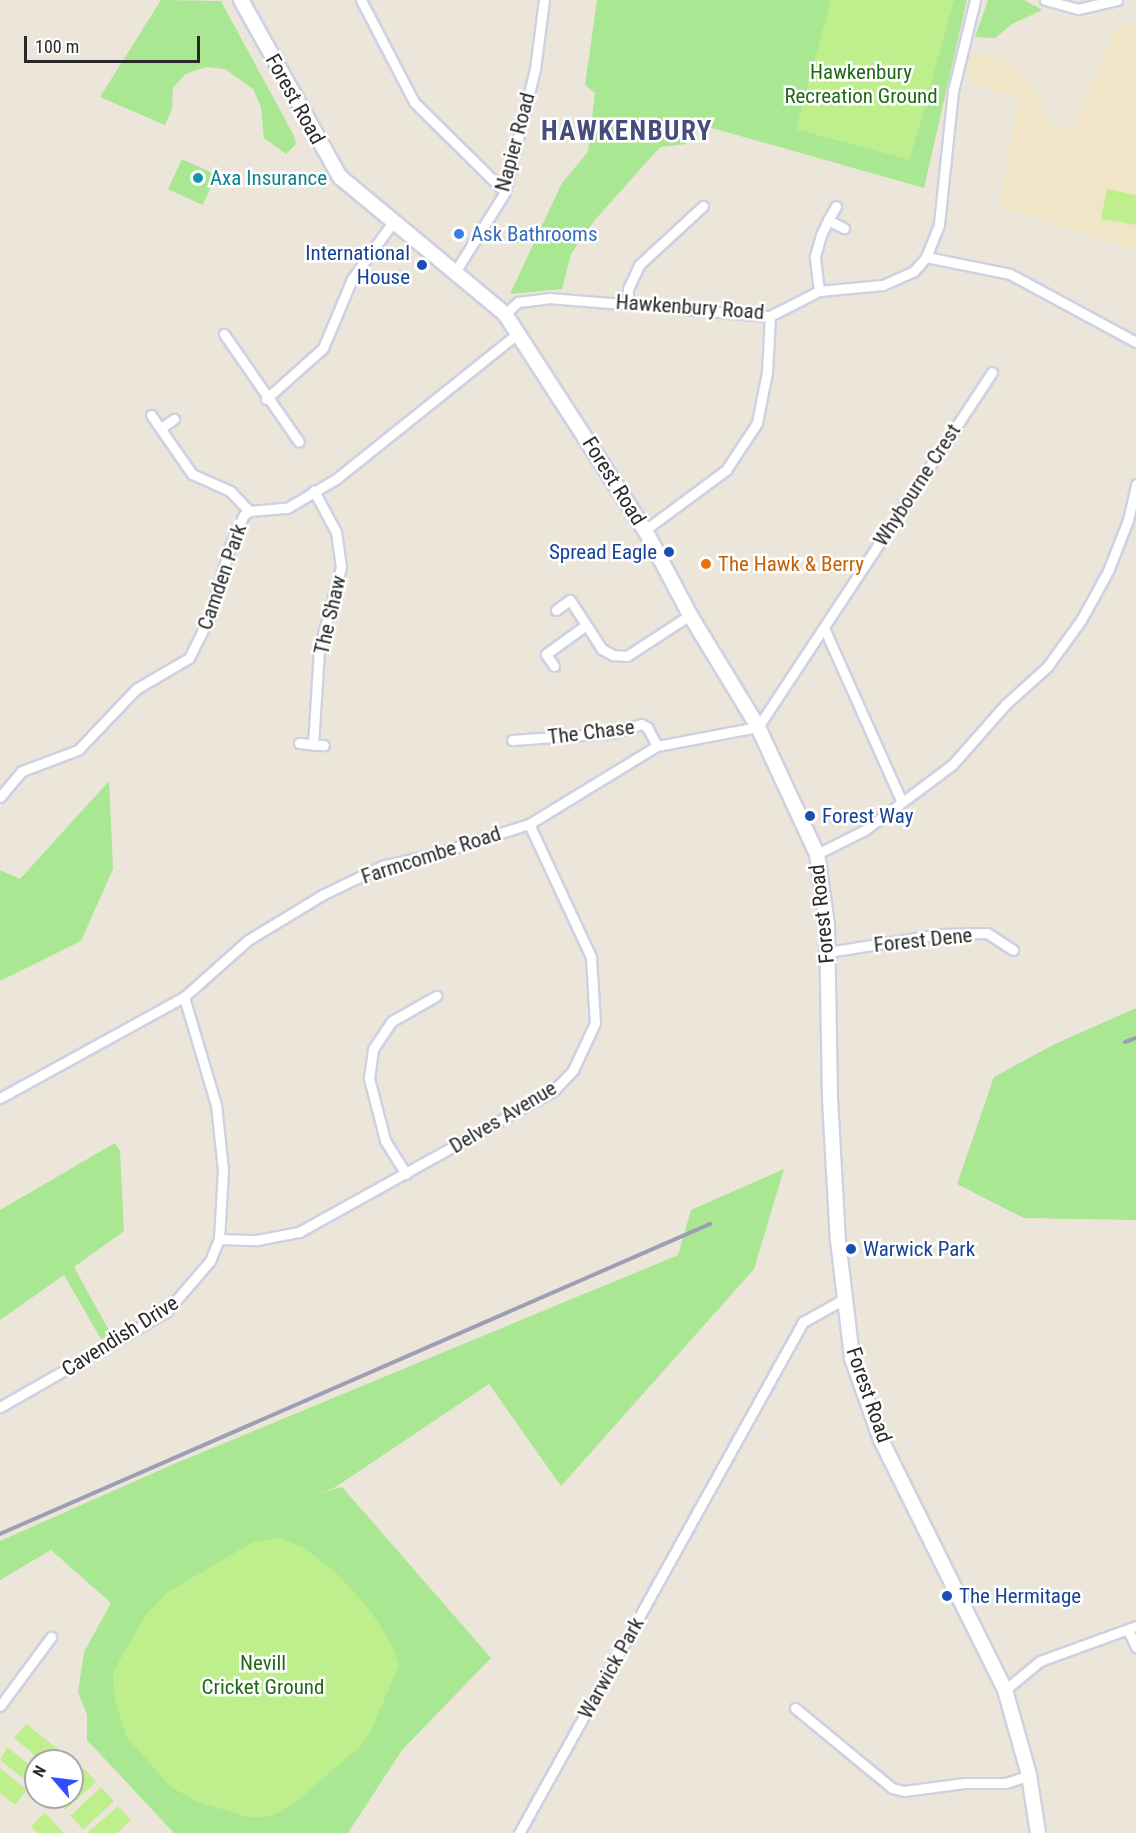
<!DOCTYPE html>
<html>
<head>
<meta charset="utf-8">
<style>
	body { margin:0 }
	#map { position:relative; width:1136px; height:1833px; overflow:hidden; background:#ece5d9; font-family:"Roboto Condensed",sans-serif }
	div>[style] { position:absolute }
	.education>* { inset:0; background:#f0e5c7 }
	.green>* { inset:0; background:#a9e792; transform-origin:0 0 }
	.pitch>* { inset:0; background:#bfef8c; transform-origin:0 0 }
	.roads { filter:drop-shadow(2px 0 #cfd1e3) drop-shadow(-2px 0 #cfd1e3) drop-shadow(0 2px #cfd1e3) drop-shadow(0 -2px #cfd1e3) }
	.street>* { height:9px; margin:-4.5px; padding:0 4.5px; transform-origin:4.5px; border-radius:4.5px; background:#fff }
	.secondary>* { height:14px; margin:-7px; padding:0 7px; transform-origin:7px; border-radius:7px; background:#fff }
	.rail>* { height:4px; margin:-2px; padding:0 2px; transform-origin:2px; border-radius:2px; background:#9c9eb5 }
	.dots>* { width:16px; height:16px; translate:-50% -50%; box-sizing:border-box; border:3px solid #fff; border-radius:50% }
	span { translate:-50% -50%; white-space:nowrap; text-align:center; line-height:1.15; -webkit-text-stroke:5px #fff; paint-order:stroke }
	.park-label { font-size:21px; color:#216a15 }
	.street-label { font-size:21px; color:#292929 }
	.culture-label { font-size:21px; color:#0d838f }
	.left { translate:0 -50%; text-align:left }
	.shop-label { font-size:21px; color:#366cbe }
	.transit-label { font-size:21px; color:#164399 }
	.right { translate:-100% -50%; text-align:right }
	.food-label { font-size:21px; color:#c56008 }
	.district-label { font-size:27px; color:#464d7c; font-weight:700; letter-spacing:1.5px }
	.north { position:absolute; left:24px; top:1749px; width:60px; height:60px; box-sizing:border-box; background:#fff; border:2px solid #a9a9a9; border-radius:50%; rotate:298deg; font-size:16px; font-weight:700; line-height:24px; text-align:center; color:#292929 }
	.north::after { content:''; display:block; margin:auto; width:21px; height:27px; background:#344cff; clip-path:polygon(50% 0,100% 100%,50% 72%,0 100%) }
	.scale { position:absolute; left:24px; top:36px; width:176px; height:27px; box-sizing:border-box; border:3px solid #292929; border-top:0; padding-left:8px; font-size:18px; line-height:21px; white-space:nowrap; color:#292929; -webkit-text-stroke:4px #fff; paint-order:stroke }
</style>
</head>
<body>
<div id="map">
	<div class="education">
		<div style="clip-path:polygon(1136px 21px,1136px 251px,999px 206px,1019px 98px,969px 82px,971px 50px,1003px 61px,1025px 73px,1054px 128px,1074px 127px,1116px 28px)"></div>
	</div>
	<div class="green">
		<div style="clip-path:polygon(161px 0,221px 1px,294px 136px,296px 144px,286px 154px,264px 138px,261px 107px,253px 89px,225px 69px,206px 67px,185px 74px,173px 88px,172px 109px,165px 125px,100px 97px)"></div>
		<div style="clip-path:polygon(597px 0,967px 0,924px 188px,691px 122px,686px 144px,660px 147px,594px 221px,571px 254px,562px 289px,510px 294px,562px 183px,588px 152px,595px 93px,585px 85px)"></div>
		<div style="clip-path:polygon(988px 0,1024px 0,1042px 10px,1012px 24px,995px 38px,975px 37px)"></div>
		<div style="left:182px;top:159px;width:38px;height:33px;rotate:25deg"></div>
		<div style="clip-path:polygon(109px 781px,113px 869px,81px 941px,0 981px,0 870px,20px 879px)"></div>
		<div style="clip-path:polygon(1136px 1008px,1136px 1220px,1024px 1218px,957px 1184px,994px 1077px,1055px 1044px)"></div>
		<div style="clip-path:polygon(115px 1143px,120px 1151px,124px 1231px,74px 1267px,111px 1334px,101px 1339px,64px 1275px,0 1320px,0 1210px)"></div>
		<div style="clip-path:polygon(784px 1169px,754px 1269px,561px 1486px,489px 1384px,334px 1488px,319px 1493px,342px 1487px,491px 1658px,402px 1750px,348px 1833px,174px 1833px,87px 1740px,87px 1715px,78px 1692px,84px 1652px,111px 1603px,51px 1550px,0 1580px,0 1541px,174px 1464px,678px 1255px,691px 1210px)"></div>
	</div>
	<div class="pitch">
		<div style="clip-path:polygon(831px 0,954px 0,910px 160px,796px 129px)"></div>
		<div style="clip-path:polygon(1107px 189px,1136px 195px,1136px 225px,1101px 219px)"></div>
		<div style="clip-path:polygon(280px 1538px,306px 1549px,338px 1575px,369px 1609px,391px 1643px,399px 1665px,369px 1735px,359px 1747px,296px 1802px,273px 1815px,252px 1818px,198px 1802px,171px 1787px,126px 1736px,114px 1696px,113px 1672px,145px 1616px,168px 1592px,253px 1542px)"></div>
		<div style="clip-path:polygon(26px 1724px,59px 1750px,50px 1761px,42px 1761px,14px 1738px)"></div>
		<div style="clip-path:polygon(7px 1747px,36px 1770px,31px 1785px,0 1760px)"></div>
		<div style="clip-path:polygon(0 1768px,27px 1790px,15px 1805px,0 1793px)"></div>
		<div style="clip-path:polygon(84px 1768px,96px 1782px,65px 1810px,54px 1797px,72px 1797px,72px 1778px)"></div>
		<div style="left:101px;top:1787px;width:19px;height:42px;rotate:47deg"></div>
		<div style="clip-path:polygon(118px 1806px,131px 1820px,117px 1833px,87px 1833px)"></div>
		<div style="clip-path:polygon(45px 1813px,64px 1833px,37px 1833px,31px 1826px)"></div>
	</div>
	<div class="roads">
		<div class="street">
			<div style="left:361px;top:0;width:115px;rotate:62.5deg"></div>
			<div style="left:414px;top:102px;width:128px;rotate:44.7deg"></div>
			<div style="left:1045px;top:0;width:34px;rotate:15deg"></div>
			<div style="left:1078px;top:9px;width:40px;rotate:-13deg"></div>
			<div style="left:828px;top:220px;width:16px;rotate:-60deg"></div>
			<div style="left:926px;top:257px;width:86px;rotate:11.4deg"></div>
			<div style="left:1010px;top:274px;width:143px;rotate:28.4deg"></div>
			<div style="left:455px;top:272px;width:94px;rotate:-58deg"></div>
			<div style="left:505px;top:192px;width:127px;rotate:-76.3deg"></div>
			<div style="left:535px;top:69px;width:70px;rotate:-82.6deg"></div>
			<div style="left:819px;top:291px;width:35px;rotate:-97deg"></div>
			<div style="left:815px;top:256px;width:22px;rotate:-74deg"></div>
			<div style="left:821px;top:235px;width:17px;rotate:-65deg"></div>
			<div style="left:828px;top:220px;width:18px;rotate:27deg"></div>
			<div style="left:628px;top:303px;width:14px;rotate:-90deg"></div>
			<div style="left:628px;top:289px;width:26px;rotate:-65deg"></div>
			<div style="left:639px;top:265px;width:87px;rotate:-42.7deg"></div>
			<div style="left:505px;top:314px;width:18px;rotate:-43deg"></div>
			<div style="left:518px;top:302px;width:31px;rotate:-7deg"></div>
			<div style="left:549px;top:298px;width:222px;rotate:4.7deg"></div>
			<div style="left:770px;top:316px;width:55px;rotate:-27deg"></div>
			<div style="left:819px;top:291px;width:64px;rotate:-5.4deg"></div>
			<div style="left:883px;top:285px;width:34px;rotate:-24deg"></div>
			<div style="left:914px;top:271px;width:18px;rotate:-49deg"></div>
			<div style="left:926px;top:257px;width:35px;rotate:-68deg"></div>
			<div style="left:939px;top:224px;width:134px;rotate:-84deg"></div>
			<div style="left:953px;top:91px;width:94px;rotate:-76.4deg"></div>
			<div style="left:224px;top:334px;width:131px;rotate:55.2deg"></div>
			<div style="left:266px;top:399px;width:76px;rotate:-41.8deg"></div>
			<div style="left:323px;top:348px;width:75px;rotate:-67.2deg"></div>
			<div style="left:352px;top:279px;width:70px;rotate:-54.3deg"></div>
			<div style="left:151px;top:415px;width:72px;rotate:55.2deg"></div>
			<div style="left:192px;top:474px;width:42px;rotate:24.1deg"></div>
			<div style="left:230px;top:491px;width:28px;rotate:46deg"></div>
			<div style="left:161px;top:428px;width:16px;rotate:-35deg"></div>
			<div style="left:645px;top:530px;width:101px;rotate:-36.5deg"></div>
			<div style="left:726px;top:470px;width:56px;rotate:-56.6deg"></div>
			<div style="left:757px;top:423px;width:52px;rotate:-78.9deg"></div>
			<div style="left:767px;top:372px;width:56px;rotate:-86.9deg"></div>
			<div style="left:556px;top:610px;width:17px;rotate:-36deg"></div>
			<div style="left:570px;top:600px;width:59px;rotate:56.9deg"></div>
			<div style="left:602px;top:649px;width:13px;rotate:29deg"></div>
			<div style="left:613px;top:655px;width:14px;rotate:4deg"></div>
			<div style="left:627px;top:656px;width:75px;rotate:-33.1deg"></div>
			<div style="left:824px;top:628px;width:188px;rotate:65.9deg"></div>
			<div style="left:554px;top:666px;width:14px;rotate:-124deg"></div>
			<div style="left:546px;top:654px;width:49px;rotate:-35.9deg"></div>
			<div style="left:512px;top:740px;width:100px;rotate:-4deg"></div>
			<div style="left:612px;top:733px;width:30px;rotate:-17deg"></div>
			<div style="left:641px;top:724px;width:7px;rotate:27deg"></div>
			<div style="left:647px;top:727px;width:21px;rotate:62deg"></div>
			<div style="left:299px;top:743px;width:25px;rotate:5deg"></div>
			<div style="left:313px;top:745px;width:96px;rotate:-86.4deg"></div>
			<div style="left:319px;top:649px;width:85px;rotate:-75deg"></div>
			<div style="left:341px;top:567px;width:35px;rotate:-98deg"></div>
			<div style="left:336px;top:532px;width:47px;rotate:-118.2deg"></div>
			<div style="left:0;top:797px;width:34px;rotate:-50deg"></div>
			<div style="left:22px;top:771px;width:60px;rotate:-20.6deg"></div>
			<div style="left:78px;top:750px;width:84px;rotate:-46.4deg"></div>
			<div style="left:136px;top:689px;width:61px;rotate:-30.3deg"></div>
			<div style="left:189px;top:658px;width:45px;rotate:-63.4deg"></div>
			<div style="left:209px;top:618px;width:75px;rotate:-73.7deg"></div>
			<div style="left:230px;top:546px;width:34px;rotate:-66deg"></div>
			<div style="left:244px;top:515px;width:6px;rotate:-39deg"></div>
			<div style="left:249px;top:511px;width:38px;rotate:-5deg"></div>
			<div style="left:287px;top:508px;width:57px;rotate:-30.6deg"></div>
			<div style="left:336px;top:479px;width:233px;rotate:-38.7deg"></div>
			<div style="left:817px;top:854px;width:54px;rotate:-26.6deg"></div>
			<div style="left:865px;top:830px;width:109px;rotate:-36.8deg"></div>
			<div style="left:952px;top:765px;width:81px;rotate:-48.5deg"></div>
			<div style="left:1006px;top:704px;width:55px;rotate:-42.1deg"></div>
			<div style="left:1047px;top:667px;width:58px;rotate:-54.1deg"></div>
			<div style="left:1081px;top:620px;width:56px;rotate:-61.1deg"></div>
			<div style="left:1108px;top:571px;width:55px;rotate:-68.6deg"></div>
			<div style="left:1128px;top:520px;width:37px;rotate:-77deg"></div>
			<div style="left:828px;top:952px;width:114px;rotate:-9.1deg"></div>
			<div style="left:941px;top:934px;width:46px;rotate:-1.2deg"></div>
			<div style="left:987px;top:933px;width:31px;rotate:33deg"></div>
			<div style="left:0;top:1098px;width:210px;rotate:-28.8deg"></div>
			<div style="left:184px;top:997px;width:86px;rotate:-41.7deg"></div>
			<div style="left:248px;top:940px;width:87px;rotate:-31.3deg"></div>
			<div style="left:322px;top:895px;width:67px;rotate:-25.8deg"></div>
			<div style="left:382px;top:866px;width:57px;rotate:-13.1deg"></div>
			<div style="left:438px;top:853px;width:96px;rotate:-17.7deg"></div>
			<div style="left:529px;top:824px;width:150px;rotate:-31.4deg"></div>
			<div style="left:657px;top:746px;width:103px;rotate:-10.7deg"></div>
			<div style="left:758px;top:727px;width:425px;rotate:-56.6deg"></div>
			<div style="left:406px;top:1174px;width:40px;rotate:-122deg"></div>
			<div style="left:385px;top:1140px;width:64px;rotate:-104.5deg"></div>
			<div style="left:369px;top:1078px;width:29px;rotate:-82deg"></div>
			<div style="left:373px;top:1049px;width:34px;rotate:-56deg"></div>
			<div style="left:392px;top:1021px;width:51px;rotate:-29.6deg"></div>
			<div style="left:219px;top:1239px;width:38px;rotate:2deg"></div>
			<div style="left:257px;top:1240px;width:43px;rotate:-10.8deg"></div>
			<div style="left:299px;top:1232px;width:291px;rotate:-29deg"></div>
			<div style="left:553px;top:1091px;width:29px;rotate:-46deg"></div>
			<div style="left:573px;top:1070px;width:52px;rotate:-64.9deg"></div>
			<div style="left:595px;top:1023px;width:66px;rotate:-93.5deg"></div>
			<div style="left:591px;top:957px;width:147px;rotate:-115deg"></div>
			<div style="left:0;top:1407px;width:191px;rotate:-29.8deg"></div>
			<div style="left:166px;top:1312px;width:67px;rotate:-49.2deg"></div>
			<div style="left:210px;top:1261px;width:24px;rotate:-68deg"></div>
			<div style="left:219px;top:1239px;width:69px;rotate:-86.7deg"></div>
			<div style="left:223px;top:1170px;width:65px;rotate:-96.1deg"></div>
			<div style="left:216px;top:1105px;width:113px;rotate:-106.5deg"></div>
			<div style="left:1128px;top:1630px;width:19px;rotate:65deg"></div>
			<div style="left:1005px;top:1690px;width:45px;rotate:-39.6deg"></div>
			<div style="left:1040px;top:1661px;width:102px;rotate:-20deg"></div>
			<div style="left:0;top:1706px;width:86px;rotate:-53.5deg"></div>
			<div style="left:795px;top:1708px;width:126px;rotate:39.5deg"></div>
			<div style="left:892px;top:1788px;width:12px;rotate:14deg"></div>
			<div style="left:904px;top:1791px;width:61px;rotate:-7.6deg"></div>
			<div style="left:964px;top:1783px;width:42px"></div>
			<div style="left:1006px;top:1783px;width:24px;rotate:-19deg"></div>
			<div style="left:519px;top:1833px;width:585px;rotate:-60.94deg"></div>
			<div style="left:803px;top:1322px;width:47px;rotate:-29.3deg"></div>
		</div>
		<div class="secondary">
			<div style="left:241px;top:0;width:203px;rotate:60.8deg"></div>
			<div style="left:340px;top:177px;width:214px;rotate:39.7deg"></div>
			<div style="left:505px;top:314px;width:257px;rotate:57.1deg"></div>
			<div style="left:645px;top:530px;width:96px;rotate:62.1deg"></div>
			<div style="left:690px;top:615px;width:131px;rotate:58.7deg"></div>
			<div style="left:758px;top:727px;width:140px;rotate:65.1deg"></div>
			<div style="left:817px;top:854px;width:72px;rotate:82deg"></div>
			<div style="left:827px;top:925px;width:174px;rotate:89deg"></div>
			<div style="left:830px;top:1099px;width:141px;rotate:86.8deg"></div>
			<div style="left:838px;top:1240px;width:119px;rotate:83.2deg"></div>
			<div style="left:852px;top:1358px;width:87px;rotate:70.5deg"></div>
			<div style="left:881px;top:1440px;width:279px;rotate:63.6deg"></div>
			<div style="left:1005px;top:1690px;width:88px;rotate:74.2deg"></div>
			<div style="left:1029px;top:1775px;width:59px;rotate:81.2deg"></div>
		</div>
	</div>
	<div class="rail">
		<div style="left:1125px;top:1042px;width:12px;rotate:-20deg"></div>
		<div style="left:0;top:1534px;width:775px;rotate:-23.59deg"></div>
	</div>
	<div class="dots">
		<div style="left:198px;top:178px;background:#0f9aa8"></div>
		<div style="left:459px;top:234px;background:#3f7fe0"></div>
		<div style="left:422px;top:265px;background:#1a4fb4"></div>
		<div style="left:669px;top:552px;background:#1a4fb4"></div>
		<div style="left:706px;top:564px;background:#e8710a"></div>
		<div style="left:810px;top:816px;background:#1a4fb4"></div>
		<div style="left:851px;top:1249px;background:#1a4fb4"></div>
		<div style="left:947px;top:1596px;background:#1a4fb4"></div>
	</div>
	<div class="park-label">
		<span style="left:861px;top:84px">Hawkenbury<br>Recreation Ground</span>
		<span style="left:263px;top:1675px">Nevill<br>Cricket Ground</span>
	</div>
	<div class="street-label">
		<span style="left:295px;top:99px;rotate:61deg">Forest Road</span>
		<span style="left:515px;top:142px;rotate:-75deg">Napier Road</span>
		<span style="left:690px;top:307px;rotate:4deg">Hawkenbury Road</span>
		<span style="left:614px;top:481px;rotate:58deg">Forest Road</span>
		<span style="left:917px;top:485px;rotate:-57deg">Whybourne Crest</span>
		<span style="left:222px;top:577px;rotate:-71deg">Camden Park</span>
		<span style="left:330px;top:615px;rotate:-77deg">The Shaw</span>
		<span style="left:591px;top:732px;rotate:-7deg">The Chase</span>
		<span style="left:431px;top:855px;rotate:-18deg">Farmcombe Road</span>
		<span style="left:822px;top:914px;rotate:-96deg">Forest Road</span>
		<span style="left:923px;top:940px;rotate:-6deg">Forest Dene</span>
		<span style="left:503px;top:1117px;rotate:-31deg">Delves Avenue</span>
		<span style="left:120px;top:1336px;rotate:-32deg">Cavendish Drive</span>
		<span style="left:869px;top:1395px;rotate:71deg">Forest Road</span>
		<span style="left:611px;top:1668px;rotate:-61deg">Warwick Park</span>
	</div>
	<div class="culture-label">
		<span class="left" style="left:210px;top:178px">Axa Insurance</span>
	</div>
	<div class="shop-label">
		<span class="left" style="left:471px;top:234px">Ask Bathrooms</span>
	</div>
	<div class="transit-label">
		<span class="right" style="left:410px;top:265px">International<br>House</span>
		<span class="right" style="left:657px;top:552px">Spread Eagle</span>
		<span class="left" style="left:822px;top:816px">Forest Way</span>
		<span class="left" style="left:863px;top:1249px">Warwick Park</span>
		<span class="left" style="left:959px;top:1596px">The Hermitage</span>
	</div>
	<div class="food-label">
		<span class="left" style="left:718px;top:564px">The Hawk &amp; Berry</span>
	</div>
	<div class="district-label">
		<span style="left:627px;top:132px">HAWKENBURY</span>
	</div>
	<div class="north">N</div>
	<div class="scale">100 m</div>
</div>
</body>
</html>
